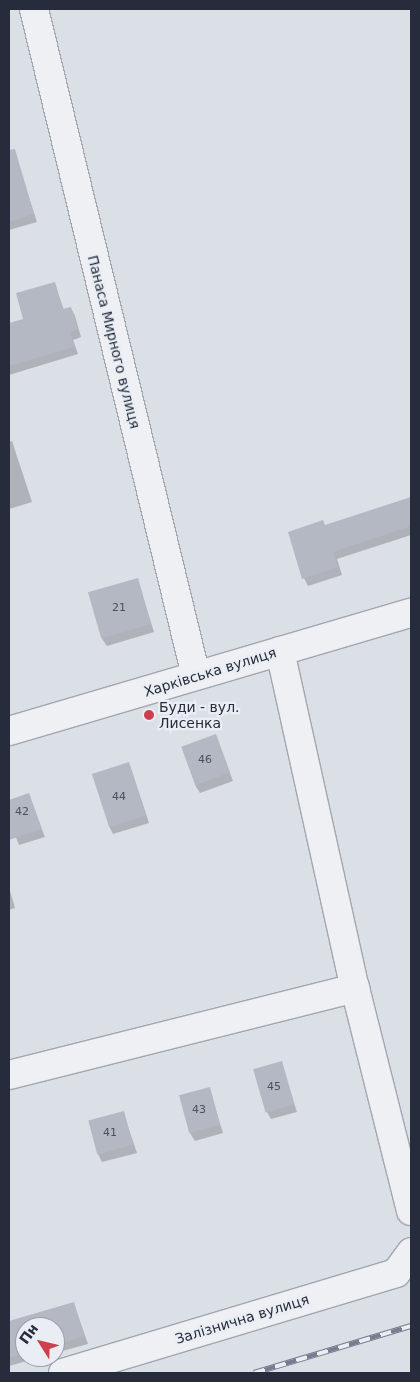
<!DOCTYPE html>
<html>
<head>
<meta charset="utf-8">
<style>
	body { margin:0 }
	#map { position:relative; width:420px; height:1382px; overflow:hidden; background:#dbdfe6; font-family:"DejaVu Sans",sans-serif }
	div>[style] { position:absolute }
	.shadow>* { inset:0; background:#0003 }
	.building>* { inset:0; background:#b3b8c2; transform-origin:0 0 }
	.roads { filter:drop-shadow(1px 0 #a1a6af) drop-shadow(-1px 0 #a1a6af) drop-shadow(0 1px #a1a6af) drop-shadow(0 -1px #a1a6af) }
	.minor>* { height:28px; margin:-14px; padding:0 14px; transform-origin:14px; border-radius:14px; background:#eef0f4 }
	.tertiary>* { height:28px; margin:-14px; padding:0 14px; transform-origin:14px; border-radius:14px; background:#eef0f4 }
	.rail>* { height:5.5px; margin-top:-2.75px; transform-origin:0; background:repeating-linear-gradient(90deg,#eaeef4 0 11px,#757d8f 0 22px); box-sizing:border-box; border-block:1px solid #757d8f }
	.dots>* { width:14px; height:14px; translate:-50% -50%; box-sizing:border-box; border:2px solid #eaeef4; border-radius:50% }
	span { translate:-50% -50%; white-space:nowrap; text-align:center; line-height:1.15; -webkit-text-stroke:4.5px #eaeef4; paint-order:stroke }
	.number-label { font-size:11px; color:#494f5d }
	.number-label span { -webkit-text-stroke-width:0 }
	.street-label { font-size:14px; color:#262c3b }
	.poi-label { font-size:14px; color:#262c3b }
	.left { translate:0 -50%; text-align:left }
	.frame { position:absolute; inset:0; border:10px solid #262c3b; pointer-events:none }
	.north { position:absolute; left:15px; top:1317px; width:50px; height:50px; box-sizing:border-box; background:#eaeef4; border:1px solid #9ca0aa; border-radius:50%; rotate:306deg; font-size:14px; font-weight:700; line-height:20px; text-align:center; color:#262c3b }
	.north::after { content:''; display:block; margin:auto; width:18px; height:22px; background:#cc3f4c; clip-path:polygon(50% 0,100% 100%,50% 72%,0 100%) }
</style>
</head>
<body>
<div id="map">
	<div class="shadow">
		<div style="clip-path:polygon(17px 161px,37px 222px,9px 230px,9px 164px)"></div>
		<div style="clip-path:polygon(54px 283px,64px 310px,71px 308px,75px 316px,81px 337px,73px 340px,78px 354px,9px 375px,9px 325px,25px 320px)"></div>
		<div style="clip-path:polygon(12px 441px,32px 502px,9px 509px,9px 442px)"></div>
		<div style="clip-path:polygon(411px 498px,411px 535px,337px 559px,342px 575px,308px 586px,304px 578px,325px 526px)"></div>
		<div style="clip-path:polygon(137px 579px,154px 632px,107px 646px,102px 639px)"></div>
		<div style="clip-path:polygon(216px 736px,233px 781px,200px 793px,195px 785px)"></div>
		<div style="clip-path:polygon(129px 763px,149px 823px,113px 834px,109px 826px)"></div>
		<div style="clip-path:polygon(28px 795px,45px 837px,19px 845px,9px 820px,9px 801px)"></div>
		<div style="clip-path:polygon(9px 887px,15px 908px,9px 910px)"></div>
		<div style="clip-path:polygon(281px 1063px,297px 1112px,271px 1119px,267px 1112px)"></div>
		<div style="clip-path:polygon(209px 1088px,223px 1133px,195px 1141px,190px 1133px)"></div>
		<div style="clip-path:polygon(123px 1112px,137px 1153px,102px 1162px,98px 1154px)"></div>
		<div style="clip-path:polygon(74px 1304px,88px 1344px,55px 1353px,55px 1327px,25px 1327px,25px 1357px,41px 1357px,9px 1366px,9px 1322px)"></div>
	</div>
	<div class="building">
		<div style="clip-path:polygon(15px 149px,34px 214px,9px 222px,9px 150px)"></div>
		<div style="clip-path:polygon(55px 282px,63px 309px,71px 307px,78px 329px,70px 332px,74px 347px,9px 366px,9px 323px,23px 319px,16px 293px)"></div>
		<div style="clip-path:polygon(411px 497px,411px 526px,333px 552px,338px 567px,302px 579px,288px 532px,323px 520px,325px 525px)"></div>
		<div style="left:138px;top:578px;width:48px;height:52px;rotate:74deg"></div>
		<div style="left:216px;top:734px;width:41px;height:37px;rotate:70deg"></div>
		<div style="left:129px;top:762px;width:56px;height:39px;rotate:72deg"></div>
		<div style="clip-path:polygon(29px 793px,42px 829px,9px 840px,9px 800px)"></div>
		<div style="left:282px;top:1061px;width:45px;height:30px;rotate:74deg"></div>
		<div style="left:210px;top:1087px;width:39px;height:32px;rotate:75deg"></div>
		<div style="left:124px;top:1111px;width:35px;height:37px;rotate:75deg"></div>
		<div style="clip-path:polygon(74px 1302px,84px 1336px,55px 1345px,55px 1327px,25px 1327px,25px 1353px,9px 1358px,9px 1321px)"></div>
	</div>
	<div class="roads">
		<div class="minor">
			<div style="left:34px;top:9px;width:686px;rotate:76.35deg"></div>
			<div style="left:280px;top:651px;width:345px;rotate:77.5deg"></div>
			<div style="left:355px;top:988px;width:230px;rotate:75.9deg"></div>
			<div style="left:9px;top:1075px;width:357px;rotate:-14.1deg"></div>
			<div style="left:63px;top:1373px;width:348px;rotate:-16.7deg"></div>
			<div style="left:396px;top:1273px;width:26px;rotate:-54deg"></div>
		</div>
		<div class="tertiary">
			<div style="left:9px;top:731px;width:419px;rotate:-16.4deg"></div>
		</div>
	</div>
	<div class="rail">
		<div style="left:254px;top:1373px;width:164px;rotate:-16.7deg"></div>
	</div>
	<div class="dots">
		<div style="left:149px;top:715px;background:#cc3f4c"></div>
	</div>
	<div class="number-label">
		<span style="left:119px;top:608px">21</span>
		<span style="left:205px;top:760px">46</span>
		<span style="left:119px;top:797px">44</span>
		<span style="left:22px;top:812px">42</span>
		<span style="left:274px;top:1087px">45</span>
		<span style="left:199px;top:1110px">43</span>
		<span style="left:110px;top:1133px">41</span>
	</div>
	<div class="street-label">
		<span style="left:114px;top:342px;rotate:76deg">Панаса Мирного вулиця</span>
		<span style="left:210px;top:672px;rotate:-17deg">Харківська вулиця</span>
		<span style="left:242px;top:1319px;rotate:-17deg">Залізнична вулиця</span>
	</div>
	<div class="poi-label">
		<span class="left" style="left:159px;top:715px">Буди - вул.<br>Лисенка</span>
	</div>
	<div class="frame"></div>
	<div class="north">Пн</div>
</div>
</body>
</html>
